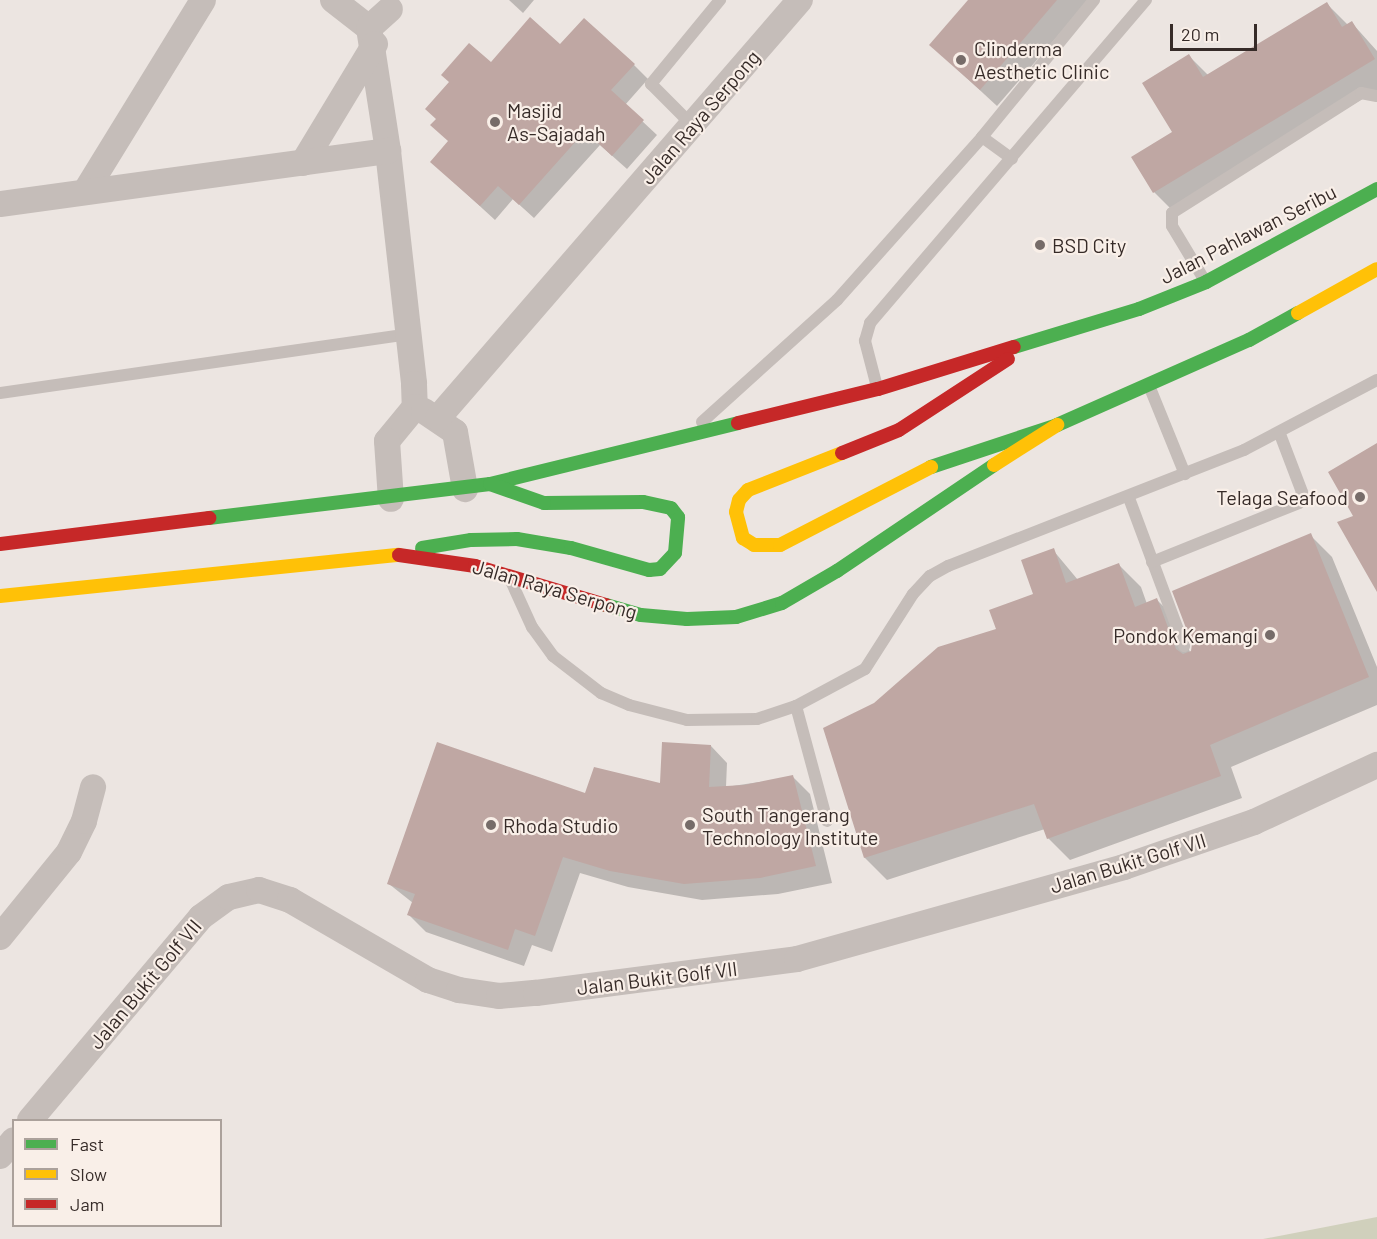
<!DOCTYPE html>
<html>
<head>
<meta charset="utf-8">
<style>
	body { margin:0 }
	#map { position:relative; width:1377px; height:1239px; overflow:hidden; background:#ece5e1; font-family:Barlow,sans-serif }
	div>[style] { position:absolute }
	.green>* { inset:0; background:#d0d0bc }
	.shadow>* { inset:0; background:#0003 }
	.building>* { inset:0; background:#bfa7a3 }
	.lane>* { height:12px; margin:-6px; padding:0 6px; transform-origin:6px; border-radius:6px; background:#c5bdb9 }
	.street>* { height:26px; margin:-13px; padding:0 13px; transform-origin:13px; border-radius:13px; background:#c5bdb9 }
	.fast>* { height:14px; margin:-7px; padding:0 7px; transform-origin:7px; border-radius:7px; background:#4caf50 }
	.slow>* { height:14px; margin:-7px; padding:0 7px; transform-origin:7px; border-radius:7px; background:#ffc107 }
	.jam>* { height:14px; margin:-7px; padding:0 7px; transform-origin:7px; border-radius:7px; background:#c62828 }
	.dots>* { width:16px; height:16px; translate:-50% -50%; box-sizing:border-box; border:3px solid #f9efe8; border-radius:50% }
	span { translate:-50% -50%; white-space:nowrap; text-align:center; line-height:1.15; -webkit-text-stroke:4.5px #f9efe8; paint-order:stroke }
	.poi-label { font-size:20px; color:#362b28 }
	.left { translate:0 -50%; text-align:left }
	.right { translate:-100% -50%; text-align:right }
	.street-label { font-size:20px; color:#362b28 }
	.legend { position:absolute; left:12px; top:1119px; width:210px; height:108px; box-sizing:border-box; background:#f9efe8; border:2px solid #aba19b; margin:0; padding:8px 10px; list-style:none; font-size:18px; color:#362b28 }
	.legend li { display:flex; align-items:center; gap:12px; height:30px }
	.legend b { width:30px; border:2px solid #aba19b }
	.scale { position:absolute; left:1170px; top:24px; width:87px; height:27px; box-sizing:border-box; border:3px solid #362b28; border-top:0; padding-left:8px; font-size:18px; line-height:21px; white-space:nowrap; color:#362b28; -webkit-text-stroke:4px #f9efe8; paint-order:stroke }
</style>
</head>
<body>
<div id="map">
	<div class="green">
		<div style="clip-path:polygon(1377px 1217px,1377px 1239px,1263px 1239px)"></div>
	</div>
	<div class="shadow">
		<div style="clip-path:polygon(509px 0,534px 0,523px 13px)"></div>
		<div style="clip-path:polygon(970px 0,1089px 0,997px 106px,931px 45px)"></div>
		<div style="clip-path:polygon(1327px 4px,1348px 25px,1352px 23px,1377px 51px,1377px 90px,1175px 213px,1154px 192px,1174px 133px,1189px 56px,1209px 76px)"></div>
		<div style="clip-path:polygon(560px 46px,634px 65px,648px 79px,625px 105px,657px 135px,627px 169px,600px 145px,534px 218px,513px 199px,495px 220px,447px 176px,449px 142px,491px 64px)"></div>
		<div style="clip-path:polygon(1310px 535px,1332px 557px,1377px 667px,1377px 705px,1231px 767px,1242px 798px,1070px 860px,1048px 838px,1045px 829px,887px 880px,865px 858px,874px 705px,998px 630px,1035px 595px,1053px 550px,1078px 580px,1119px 565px,1141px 587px,1147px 604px,1157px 600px,1179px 622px,1191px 655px)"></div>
		<div style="clip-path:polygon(711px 746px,727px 763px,726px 787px,793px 777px,810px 794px,832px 883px,778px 894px,702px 900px,628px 887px,580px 873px,552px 952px,532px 945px,524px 966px,426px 932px,409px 915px,413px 903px,389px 884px,586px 795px,661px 785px)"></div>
	</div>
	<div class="building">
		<div style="clip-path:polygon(968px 0,1057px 0,980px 90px,929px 45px)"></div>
		<div style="clip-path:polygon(1327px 2px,1342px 27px,1352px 21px,1375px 59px,1153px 193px,1131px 157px,1172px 132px,1142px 83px,1189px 54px,1203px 77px)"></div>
		<div style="clip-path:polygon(530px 17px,560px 44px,584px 18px,635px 64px,611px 90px,644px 120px,612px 156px,585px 131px,519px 205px,498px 186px,480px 206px,430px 162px,448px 141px,430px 125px,436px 119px,425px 109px,449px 82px,441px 75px,469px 43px,491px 62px)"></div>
		<div style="clip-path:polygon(1377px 443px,1377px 592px,1337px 522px,1353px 516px,1328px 472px)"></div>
		<div style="clip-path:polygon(1311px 533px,1369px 677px,1210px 745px,1221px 776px,1047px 839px,1034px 804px,864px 858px,823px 728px,874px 703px,938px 647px,996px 629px,989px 610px,1033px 594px,1021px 560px,1054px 548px,1066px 583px,1119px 563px,1135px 607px,1157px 598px,1176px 649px,1183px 654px,1191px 651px,1192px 644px,1172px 591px)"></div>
		<div style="clip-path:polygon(437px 742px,585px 793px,594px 767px,660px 783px,662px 742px,711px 745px,709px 787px,744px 785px,793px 775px,816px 866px,760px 878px,684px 884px,610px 871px,563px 857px,535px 936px,515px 929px,508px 950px,407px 915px,415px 894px,387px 884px)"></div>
	</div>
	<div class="lane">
		<div style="left:694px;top:127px;width:61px;rotate:-135deg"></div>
		<div style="left:651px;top:84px;width:109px;rotate:-50.6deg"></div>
		<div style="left:982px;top:137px;width:37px;rotate:36deg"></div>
		<div style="left:1205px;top:281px;width:64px;rotate:-121deg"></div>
		<div style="left:1172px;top:226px;width:13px;rotate:-90deg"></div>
		<div style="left:1172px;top:213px;width:224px;rotate:-32.4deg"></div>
		<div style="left:1361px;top:93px;width:16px;rotate:11deg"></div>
		<div style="left:877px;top:387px;width:48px;rotate:-104.6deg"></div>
		<div style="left:865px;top:341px;width:19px;rotate:-74deg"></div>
		<div style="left:870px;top:323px;width:425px;rotate:-49.5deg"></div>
		<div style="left:1150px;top:388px;width:93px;rotate:67.9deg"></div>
		<div style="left:0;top:393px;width:411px;rotate:-8.2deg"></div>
		<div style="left:702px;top:422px;width:182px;rotate:-42.1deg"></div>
		<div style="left:837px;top:300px;width:218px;rotate:-48.3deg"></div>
		<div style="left:982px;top:137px;width:177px;rotate:-50.7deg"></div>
		<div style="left:1129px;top:498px;width:158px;rotate:69.6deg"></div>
		<div style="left:1152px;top:562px;width:158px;rotate:-21.9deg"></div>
		<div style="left:1299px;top:503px;width:11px;rotate:-75deg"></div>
		<div style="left:1302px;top:492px;width:62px;rotate:-110.8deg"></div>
		<div style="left:511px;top:581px;width:51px;rotate:65.5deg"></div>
		<div style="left:532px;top:627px;width:36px;rotate:54deg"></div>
		<div style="left:553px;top:656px;width:61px;rotate:37.6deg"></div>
		<div style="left:601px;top:693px;width:30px;rotate:23deg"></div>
		<div style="left:629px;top:705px;width:60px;rotate:14.5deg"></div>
		<div style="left:687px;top:720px;width:70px;rotate:-0.8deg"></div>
		<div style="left:757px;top:719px;width:41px;rotate:-18.4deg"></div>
		<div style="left:796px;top:706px;width:78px;rotate:-28.2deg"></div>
		<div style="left:865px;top:669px;width:89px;rotate:-57.4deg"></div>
		<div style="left:913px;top:594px;width:25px;rotate:-47deg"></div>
		<div style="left:930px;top:576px;width:21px;rotate:-29deg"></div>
		<div style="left:948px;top:566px;width:318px;rotate:-21.4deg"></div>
		<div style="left:1244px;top:450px;width:150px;rotate:-27.8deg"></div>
		<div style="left:796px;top:706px;width:119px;rotate:74.9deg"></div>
	</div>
	<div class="street">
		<div style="left:333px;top:0;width:46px;rotate:37.9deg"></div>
		<div style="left:369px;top:28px;width:124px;rotate:81.2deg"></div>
		<div style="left:388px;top:151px;width:234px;rotate:83.6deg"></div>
		<div style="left:414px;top:384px;width:23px;rotate:88deg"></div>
		<div style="left:415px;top:407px;width:44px;rotate:129.5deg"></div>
		<div style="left:387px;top:441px;width:58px;rotate:86.1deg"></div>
		<div style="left:369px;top:28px;width:28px;rotate:-42deg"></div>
		<div style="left:303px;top:163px;width:139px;rotate:-58.8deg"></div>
		<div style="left:85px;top:192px;width:225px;rotate:-58.4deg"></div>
		<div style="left:0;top:204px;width:392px;rotate:-7.8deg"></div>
		<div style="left:424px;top:411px;width:37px;rotate:34deg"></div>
		<div style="left:455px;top:432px;width:58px;rotate:80deg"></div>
		<div style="left:438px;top:418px;width:553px;rotate:-49.11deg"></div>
		<div style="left:0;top:937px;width:109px;rotate:-50.9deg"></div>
		<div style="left:69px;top:852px;width:34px;rotate:-64deg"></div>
		<div style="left:84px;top:821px;width:35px;rotate:-75deg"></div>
		<div style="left:30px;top:1120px;width:265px;rotate:-49.9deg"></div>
		<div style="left:201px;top:917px;width:34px;rotate:-36deg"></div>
		<div style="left:229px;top:897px;width:31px;rotate:-13deg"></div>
		<div style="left:259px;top:890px;width:33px;rotate:18deg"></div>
		<div style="left:290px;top:900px;width:160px;rotate:30.1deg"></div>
		<div style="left:428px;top:980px;width:33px;rotate:18deg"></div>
		<div style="left:459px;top:990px;width:40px;rotate:8.5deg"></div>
		<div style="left:499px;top:996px;width:37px;rotate:-5deg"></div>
		<div style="left:536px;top:993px;width:263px;rotate:-7.4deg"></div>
		<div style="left:797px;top:959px;width:340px;rotate:-15.7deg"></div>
		<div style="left:1124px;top:867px;width:138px;rotate:-19.1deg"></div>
		<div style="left:1254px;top:822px;width:136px;rotate:-24.9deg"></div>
		<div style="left:0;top:1156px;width:21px;rotate:-49deg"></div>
	</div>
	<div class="fast">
		<div style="left:1014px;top:347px;width:131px;rotate:-16.9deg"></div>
		<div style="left:1139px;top:309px;width:72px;rotate:-21.9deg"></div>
		<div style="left:1206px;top:282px;width:195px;rotate:-28.5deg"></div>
		<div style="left:931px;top:467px;width:133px;rotate:-18.4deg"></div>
		<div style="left:1057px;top:425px;width:210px;rotate:-23.9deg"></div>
		<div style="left:1249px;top:340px;width:56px;rotate:-28.9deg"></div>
		<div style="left:209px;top:518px;width:283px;rotate:-6.9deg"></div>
		<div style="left:490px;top:484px;width:255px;rotate:-13.8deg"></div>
		<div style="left:422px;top:548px;width:50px;rotate:-9.3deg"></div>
		<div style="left:471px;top:540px;width:46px;rotate:-1.2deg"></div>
		<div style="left:517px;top:539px;width:55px;rotate:9.5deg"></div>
		<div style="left:571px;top:548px;width:81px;rotate:15.8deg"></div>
		<div style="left:649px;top:570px;width:11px;rotate:-5deg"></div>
		<div style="left:660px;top:569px;width:22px;rotate:-47deg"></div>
		<div style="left:675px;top:553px;width:36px;rotate:-85deg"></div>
		<div style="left:678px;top:517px;width:11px;rotate:-128deg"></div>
		<div style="left:671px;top:508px;width:29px;rotate:-168deg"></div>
		<div style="left:643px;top:502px;width:99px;rotate:179.4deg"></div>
		<div style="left:544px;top:503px;width:57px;rotate:-160.6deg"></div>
		<div style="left:606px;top:605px;width:36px;rotate:16deg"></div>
		<div style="left:641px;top:615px;width:46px;rotate:5deg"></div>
		<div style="left:687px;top:619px;width:49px;rotate:-2.3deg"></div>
		<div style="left:736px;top:617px;width:48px;rotate:-16.9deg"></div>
		<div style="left:782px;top:603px;width:64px;rotate:-30.2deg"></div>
		<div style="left:837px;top:571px;width:189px;rotate:-34deg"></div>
	</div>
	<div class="slow">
		<div style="left:1298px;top:313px;width:90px;rotate:-29.1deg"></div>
		<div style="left:842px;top:453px;width:101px;rotate:158.5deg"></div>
		<div style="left:748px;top:490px;width:13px;rotate:132deg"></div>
		<div style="left:739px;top:500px;width:12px;rotate:104deg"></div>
		<div style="left:736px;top:512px;width:27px;rotate:75deg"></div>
		<div style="left:743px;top:538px;width:13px;rotate:32deg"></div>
		<div style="left:754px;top:545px;width:26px"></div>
		<div style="left:780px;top:545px;width:170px;rotate:-27.3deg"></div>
		<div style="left:994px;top:465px;width:75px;rotate:-32.4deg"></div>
		<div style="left:0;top:596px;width:401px;rotate:-5.9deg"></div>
	</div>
	<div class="jam">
		<div style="left:738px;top:423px;width:144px;rotate:-13.7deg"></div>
		<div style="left:878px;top:389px;width:142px;rotate:-17.2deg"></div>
		<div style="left:842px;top:453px;width:61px;rotate:-22deg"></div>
		<div style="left:899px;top:430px;width:130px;rotate:-33.1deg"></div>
		<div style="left:0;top:544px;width:211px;rotate:-7.1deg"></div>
		<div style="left:399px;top:555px;width:77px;rotate:8.2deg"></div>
		<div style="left:475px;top:566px;width:137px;rotate:16.6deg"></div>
	</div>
	<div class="dots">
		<div style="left:961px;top:60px;background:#766c69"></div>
		<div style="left:495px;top:122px;background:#766c69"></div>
		<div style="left:1040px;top:245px;background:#766c69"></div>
		<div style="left:1360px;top:497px;background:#766c69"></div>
		<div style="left:1270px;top:635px;background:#766c69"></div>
		<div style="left:491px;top:825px;background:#766c69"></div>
		<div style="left:690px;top:825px;background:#766c69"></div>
	</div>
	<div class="poi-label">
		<span class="left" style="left:974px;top:60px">Clinderma<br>Aesthetic Clinic</span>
		<span class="left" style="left:507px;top:122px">Masjid<br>As-Sajadah</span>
		<span class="left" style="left:1052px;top:245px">BSD City</span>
		<span class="right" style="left:1348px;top:497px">Telaga Seafood</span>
		<span class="right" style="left:1258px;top:635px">Pondok Kemangi</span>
		<span class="left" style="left:702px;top:826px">South Tangerang<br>Technology Institute</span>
		<span class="left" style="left:503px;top:825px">Rhoda Studio</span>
	</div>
	<div class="street-label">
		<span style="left:700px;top:117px;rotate:-49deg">Jalan Raya Serpong</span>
		<span style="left:1248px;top:234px;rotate:-27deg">Jalan Pahlawan Seribu</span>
		<span style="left:555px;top:589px;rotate:16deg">Jalan Raya Serpong</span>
		<span style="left:1128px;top:863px;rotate:-17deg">Jalan Bukit Golf VII</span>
		<span style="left:657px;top:978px;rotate:-7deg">Jalan Bukit Golf VII</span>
		<span style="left:145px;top:984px;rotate:-50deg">Jalan Bukit Golf VII</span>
	</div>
	<ul class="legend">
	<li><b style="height:8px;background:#4caf50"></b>Fast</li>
	<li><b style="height:8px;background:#ffc107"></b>Slow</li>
	<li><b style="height:8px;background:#c62828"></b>Jam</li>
	</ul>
	<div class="scale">20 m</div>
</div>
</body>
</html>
